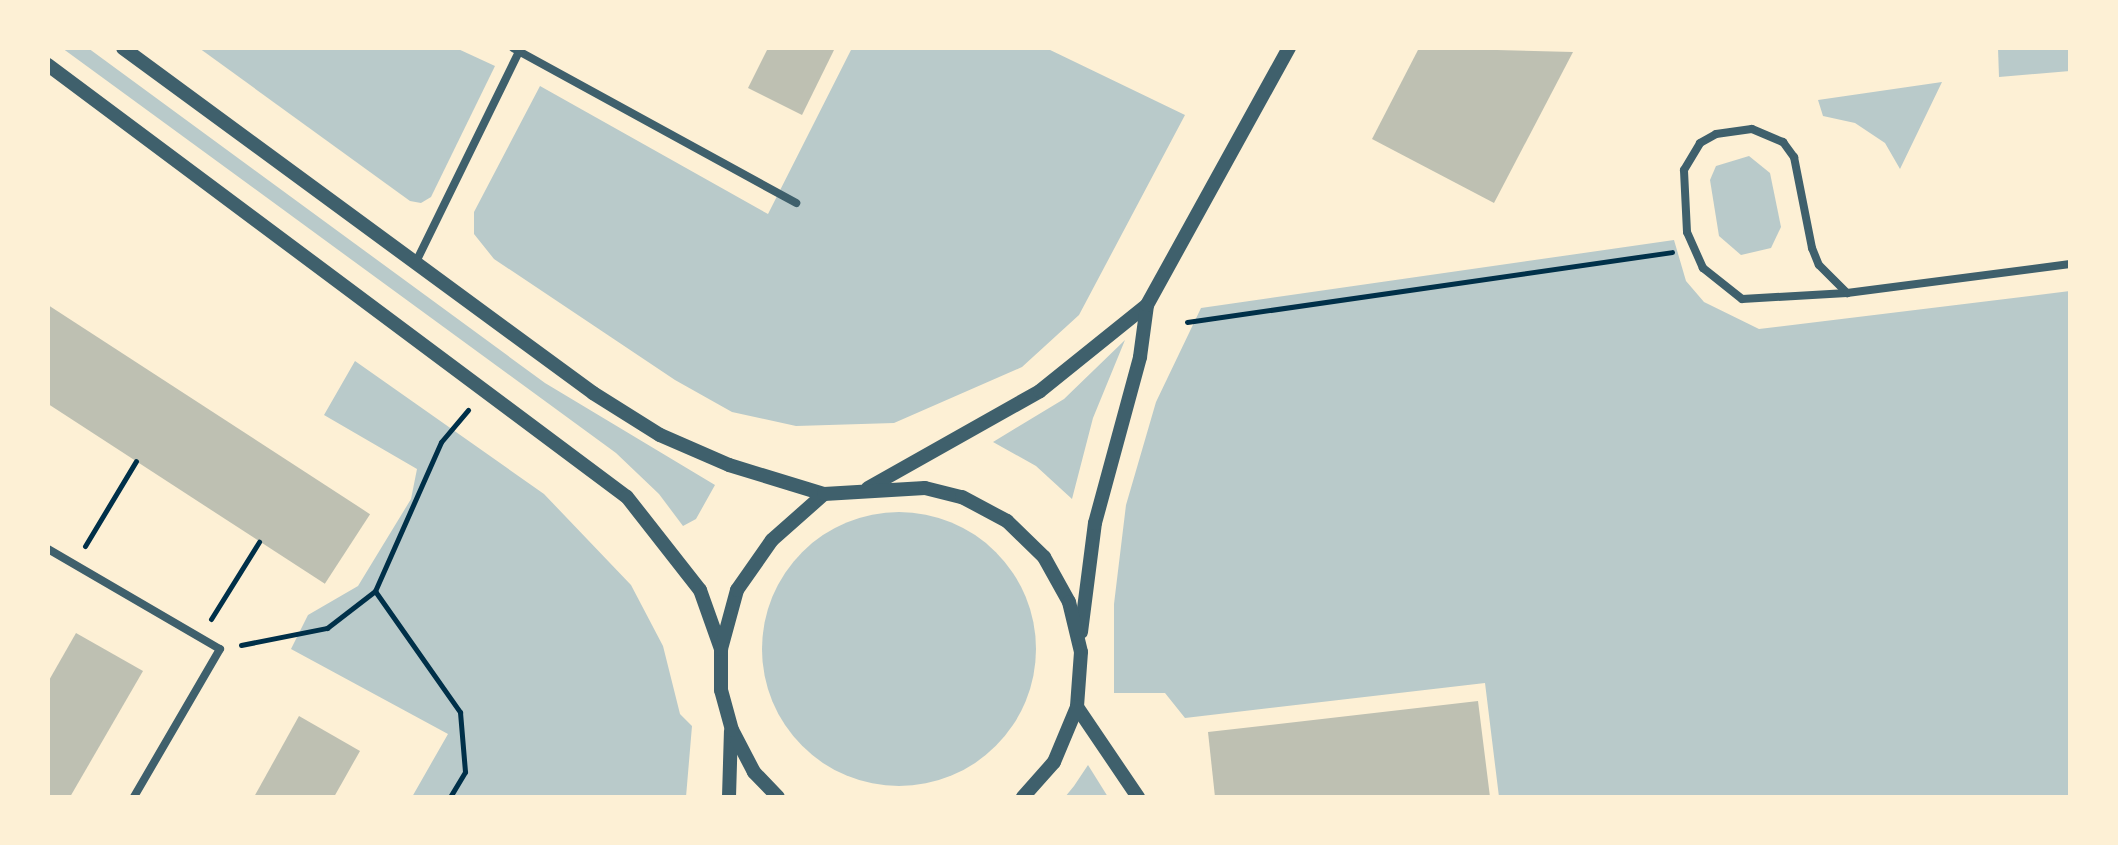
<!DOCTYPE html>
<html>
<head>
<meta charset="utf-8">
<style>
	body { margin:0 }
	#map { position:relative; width:2118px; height:845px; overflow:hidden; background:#fdf0d5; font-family:Arial,sans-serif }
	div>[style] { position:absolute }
	.green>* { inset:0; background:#b9caca }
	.round { border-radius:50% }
	.building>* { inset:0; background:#bec0b2; transform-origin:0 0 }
	.path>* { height:5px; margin:-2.5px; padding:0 2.5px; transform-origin:2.5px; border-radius:2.5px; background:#003049 }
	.minor>* { height:8px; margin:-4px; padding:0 4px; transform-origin:4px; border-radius:4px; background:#3f606c }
	.tertiary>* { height:14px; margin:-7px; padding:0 7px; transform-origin:7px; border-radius:7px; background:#3f606c }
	span { translate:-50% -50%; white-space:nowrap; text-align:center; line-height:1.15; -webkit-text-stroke:6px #fdf0d5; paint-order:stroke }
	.frame { position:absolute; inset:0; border:50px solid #fdf0d5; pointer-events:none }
</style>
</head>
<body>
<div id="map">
	<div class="green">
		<div style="clip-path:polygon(62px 48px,88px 48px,545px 383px,715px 485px,696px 519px,683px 526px,659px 494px,616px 453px)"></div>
		<div style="clip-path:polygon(199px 48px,456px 48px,495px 66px,431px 197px,421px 203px,410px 201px)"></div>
		<div style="clip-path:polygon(852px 48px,1046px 48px,1185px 115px,1079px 315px,1022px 367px,894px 423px,796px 426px,732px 412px,675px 380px,494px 259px,474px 234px,474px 212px,540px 86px,768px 214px)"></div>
		<div style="clip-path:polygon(1998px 48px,2070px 48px,2070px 71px,1999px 77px)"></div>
		<div style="clip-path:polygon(1942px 82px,1900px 169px,1885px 143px,1855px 123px,1823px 116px,1818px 100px)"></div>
		<div style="clip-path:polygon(1749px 156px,1770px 173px,1781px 227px,1771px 248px,1741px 255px,1719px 236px,1710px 180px,1716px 166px)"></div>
		<div style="clip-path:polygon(1674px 240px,1686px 281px,1704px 302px,1759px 329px,2070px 291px,2070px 797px,1499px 797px,1485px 683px,1185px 718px,1165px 693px,1114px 693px,1114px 604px,1126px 505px,1156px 402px,1201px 308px)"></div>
		<div style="clip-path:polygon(1125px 340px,1093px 418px,1072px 499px,1036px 466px,993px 442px,1064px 399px)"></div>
		<div style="clip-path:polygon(355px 361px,544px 494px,631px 585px,663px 646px,680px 714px,692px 726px,686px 797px,412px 797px,448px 734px,291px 649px,308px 615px,358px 586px,411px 499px,417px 469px,324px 415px)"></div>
		<div class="round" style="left:762px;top:512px;width:274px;height:274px"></div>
		<div style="clip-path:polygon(1088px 765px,1108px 797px,1065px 797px,1074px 786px)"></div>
	</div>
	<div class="building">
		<div style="clip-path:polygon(768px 48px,835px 48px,802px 115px,748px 88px)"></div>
		<div style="clip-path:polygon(1419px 48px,1573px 52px,1494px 203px,1372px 139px)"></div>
		<div style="left:48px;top:305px;width:384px;height:83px;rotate:33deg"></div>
		<div style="clip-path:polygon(76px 633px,143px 671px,70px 797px,48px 797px,48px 682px)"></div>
		<div style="clip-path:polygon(1478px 701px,1490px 797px,1215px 797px,1208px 732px)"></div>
		<div style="clip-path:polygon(299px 716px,360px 751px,334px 797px,254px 797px)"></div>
	</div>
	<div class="path">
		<div style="left:1187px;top:322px;width:490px;rotate:-8.2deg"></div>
		<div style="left:85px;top:546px;width:99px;rotate:-59deg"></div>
		<div style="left:375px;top:591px;width:148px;rotate:54.9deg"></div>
		<div style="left:460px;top:712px;width:60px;rotate:85.2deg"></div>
		<div style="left:465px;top:772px;width:29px;rotate:121deg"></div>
		<div style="left:211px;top:619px;width:91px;rotate:-58.1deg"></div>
		<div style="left:241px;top:645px;width:88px;rotate:-11.2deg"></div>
		<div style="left:327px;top:628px;width:61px;rotate:-37.6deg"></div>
		<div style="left:375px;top:591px;width:163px;rotate:-66.1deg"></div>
		<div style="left:441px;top:442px;width:42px;rotate:-49.8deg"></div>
	</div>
	<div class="minor">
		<div style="left:513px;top:48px;width:323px;rotate:28.7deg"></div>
		<div style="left:1752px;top:129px;width:34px;rotate:23deg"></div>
		<div style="left:1783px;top:142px;width:19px;rotate:54deg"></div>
		<div style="left:1794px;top:157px;width:93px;rotate:78.8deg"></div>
		<div style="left:1812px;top:248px;width:18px;rotate:68deg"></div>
		<div style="left:1819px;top:265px;width:40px;rotate:45deg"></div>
		<div style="left:1847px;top:293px;width:105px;rotate:176.7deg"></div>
		<div style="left:1742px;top:299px;width:50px;rotate:-141.5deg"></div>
		<div style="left:1703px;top:268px;width:39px;rotate:-114deg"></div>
		<div style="left:1687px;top:232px;width:62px;rotate:-92.8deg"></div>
		<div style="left:1684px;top:170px;width:31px;rotate:-59deg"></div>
		<div style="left:1700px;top:143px;width:18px;rotate:-29deg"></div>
		<div style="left:1716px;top:134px;width:36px;rotate:-8deg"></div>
		<div style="left:415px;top:264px;width:241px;rotate:-63.9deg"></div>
		<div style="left:1847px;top:293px;width:225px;rotate:-7.4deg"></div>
		<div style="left:48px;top:549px;width:199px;rotate:30.2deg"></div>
		<div style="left:220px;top:649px;width:171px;rotate:120.2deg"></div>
	</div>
	<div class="tertiary">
		<div style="left:123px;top:48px;width:583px;rotate:36.28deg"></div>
		<div style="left:593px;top:393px;width:79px;rotate:32.1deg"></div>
		<div style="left:660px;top:435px;width:75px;rotate:23.5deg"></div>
		<div style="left:729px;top:465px;width:99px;rotate:17deg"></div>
		<div style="left:48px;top:65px;width:722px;rotate:36.73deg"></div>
		<div style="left:627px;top:497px;width:118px;rotate:51.9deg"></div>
		<div style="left:700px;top:590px;width:63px;rotate:70.4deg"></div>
		<div style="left:868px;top:488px;width:197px;rotate:-29.4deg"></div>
		<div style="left:1040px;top:391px;width:137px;rotate:-38.8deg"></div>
		<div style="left:1081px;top:632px;width:110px;rotate:-82.7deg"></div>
		<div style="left:1095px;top:523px;width:172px;rotate:-74.8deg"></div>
		<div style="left:1140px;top:357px;width:52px;rotate:-82.3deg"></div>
		<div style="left:1147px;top:305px;width:294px;rotate:-61.1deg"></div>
		<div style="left:1077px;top:707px;width:109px;rotate:55.9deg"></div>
		<div style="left:729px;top:797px;width:66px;rotate:-88.3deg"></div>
		<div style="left:778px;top:797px;width:35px;rotate:-134deg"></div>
		<div style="left:754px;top:772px;width:47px;rotate:-117.6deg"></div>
		<div style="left:732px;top:730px;width:41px;rotate:-105.4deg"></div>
		<div style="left:721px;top:690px;width:41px;rotate:-90deg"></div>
		<div style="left:721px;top:649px;width:61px;rotate:-74.8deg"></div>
		<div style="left:737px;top:590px;width:61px;rotate:-55deg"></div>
		<div style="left:772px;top:540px;width:69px;rotate:-41.5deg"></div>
		<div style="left:824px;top:494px;width:101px;rotate:-3.4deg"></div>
		<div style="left:925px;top:488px;width:38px;rotate:14deg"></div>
		<div style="left:962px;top:497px;width:51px;rotate:28.1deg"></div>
		<div style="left:1007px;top:521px;width:52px;rotate:44.2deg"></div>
		<div style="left:1044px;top:557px;width:51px;rotate:60.9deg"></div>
		<div style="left:1069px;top:602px;width:51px;rotate:76.5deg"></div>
		<div style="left:1081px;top:652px;width:55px;rotate:94.2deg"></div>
		<div style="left:1077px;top:707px;width:60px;rotate:112.7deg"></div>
		<div style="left:1054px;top:762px;width:47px;rotate:131.5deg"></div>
	</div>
	<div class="frame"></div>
</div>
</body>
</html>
